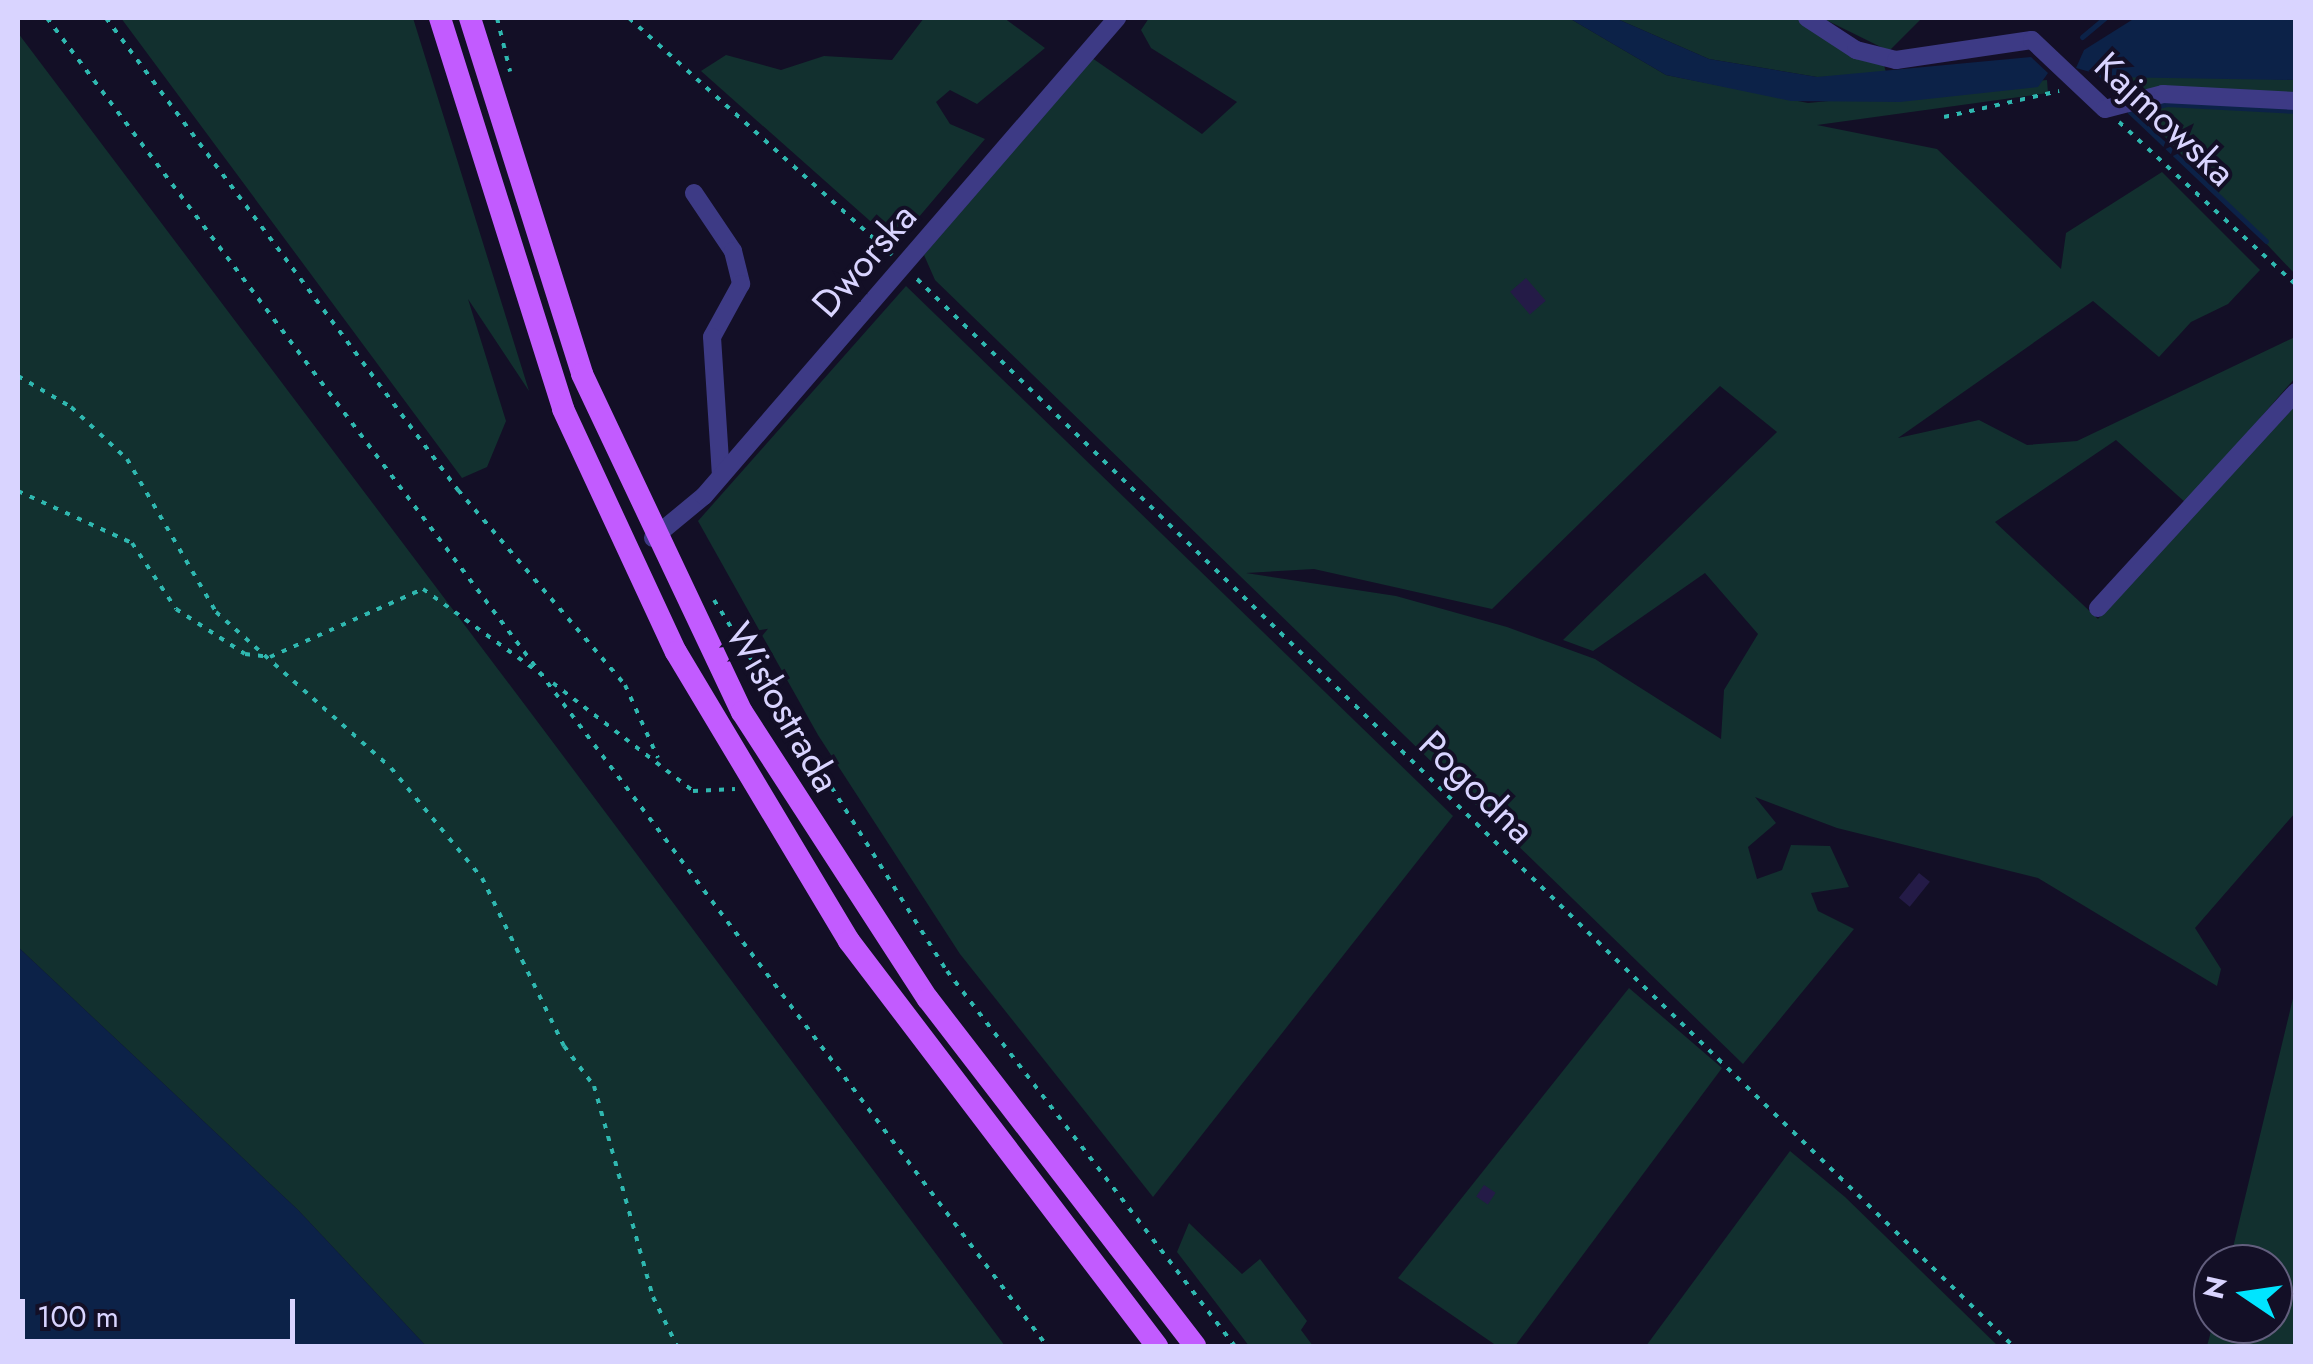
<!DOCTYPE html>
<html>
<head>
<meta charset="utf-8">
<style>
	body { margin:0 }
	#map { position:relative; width:2313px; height:1364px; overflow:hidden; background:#130f26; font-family:Jost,sans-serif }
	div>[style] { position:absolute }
	.green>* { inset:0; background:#12302f }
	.water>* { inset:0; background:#0c2248 }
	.stream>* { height:5px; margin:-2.5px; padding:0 2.5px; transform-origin:2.5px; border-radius:2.5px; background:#0c2248 }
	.building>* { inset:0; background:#241b47; transform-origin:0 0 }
	.path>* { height:4px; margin-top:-2px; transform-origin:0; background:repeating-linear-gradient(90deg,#2fb8b0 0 5px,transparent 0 13px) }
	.minor>* { height:18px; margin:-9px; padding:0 9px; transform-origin:9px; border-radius:9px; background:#3d3a85 }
	.major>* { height:22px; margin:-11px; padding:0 11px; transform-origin:11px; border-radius:11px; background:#c25bff }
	span { translate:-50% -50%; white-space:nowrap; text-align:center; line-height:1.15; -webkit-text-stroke:8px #130f26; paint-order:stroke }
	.street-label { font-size:38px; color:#d9d4ff }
	.frame { position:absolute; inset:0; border:20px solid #d9d4ff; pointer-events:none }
	.north { position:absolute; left:2193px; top:1244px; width:100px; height:100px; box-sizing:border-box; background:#130f26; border:2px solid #625e7d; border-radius:50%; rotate:283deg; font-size:28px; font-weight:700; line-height:40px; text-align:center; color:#d9d4ff }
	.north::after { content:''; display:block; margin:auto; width:35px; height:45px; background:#00e5ff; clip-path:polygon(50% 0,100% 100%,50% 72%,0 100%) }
	.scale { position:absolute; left:20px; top:1299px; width:275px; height:45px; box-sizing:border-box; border:5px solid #d9d4ff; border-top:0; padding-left:12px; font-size:30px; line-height:35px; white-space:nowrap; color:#d9d4ff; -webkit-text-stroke:8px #130f26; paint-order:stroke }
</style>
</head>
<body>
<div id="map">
	<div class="green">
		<div style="clip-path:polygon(121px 18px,413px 18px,529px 391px,468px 299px,506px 421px,487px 467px,462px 478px)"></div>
		<div style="clip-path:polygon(924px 18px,1004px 18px,1045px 48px,977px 104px,950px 90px,936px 102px,950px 124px,985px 139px,896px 244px,701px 71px,726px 55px,781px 70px,824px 56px,892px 60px)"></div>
		<div style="clip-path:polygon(evenodd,1149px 18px,1569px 18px,1666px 75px,1808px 103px,2047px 80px,2048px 93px,1817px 125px,1937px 149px,2061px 269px,2066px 233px,2162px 172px,2260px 270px,2228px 304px,2191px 322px,2159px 357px,2093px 301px,1898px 438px,1979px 420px,2027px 445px,2077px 441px,2295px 337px,2295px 378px,2186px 503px,2116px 440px,1995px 522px,2098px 619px,2295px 402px,2295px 813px,2195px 928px,2221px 969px,2217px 986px,2038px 878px,1837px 828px,1755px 797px,1776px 823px,1748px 847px,1757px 879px,1782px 870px,1791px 845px,1830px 846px,1849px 887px,1811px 893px,1818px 911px,1854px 929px,1743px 1064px,935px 280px,924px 255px,1092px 58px,1202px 134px,1237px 102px,1151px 48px,1141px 30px,1149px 18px,1720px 386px,1777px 432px,1563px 640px,1593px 651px,1705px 573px,1758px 634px,1724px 690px,1721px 739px,1595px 659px,1507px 627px,1396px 596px,1246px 573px,1314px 569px,1492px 609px,1720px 386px)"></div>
		<div style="clip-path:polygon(1615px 18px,1795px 18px,1884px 65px,1887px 76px,1817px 77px,1709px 59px)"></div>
		<div style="clip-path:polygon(1822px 18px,1922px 18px,1889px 51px)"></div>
		<div style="clip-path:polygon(18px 33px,543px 729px,1005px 1346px,426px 1346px,298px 1210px,18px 947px)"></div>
		<div style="clip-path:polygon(2126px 72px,2295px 80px,2295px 274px,2108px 77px)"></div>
		<div style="clip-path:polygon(906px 286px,1453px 816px,1153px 1197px,960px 954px,818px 735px,698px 521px)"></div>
		<div style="clip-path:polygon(1629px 988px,1722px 1068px,1515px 1346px,1497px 1346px,1398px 1278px)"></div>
		<div style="clip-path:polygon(2295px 990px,2295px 1346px,2207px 1346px,2213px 1324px,2273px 1324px,2273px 1264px,2229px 1264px)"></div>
		<div style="clip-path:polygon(1790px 1151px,1845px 1197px,1998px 1346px,1646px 1346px)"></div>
		<div style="clip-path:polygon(1189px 1223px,1242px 1274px,1260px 1259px,1307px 1321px,1301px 1330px,1313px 1346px,1249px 1346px,1177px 1252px)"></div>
	</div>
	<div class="water">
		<div style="clip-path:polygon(1569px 18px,1615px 18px,1709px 59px,1817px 77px,2031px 57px,2048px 73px,2038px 87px,1900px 102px,1791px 101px,1666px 75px)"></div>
		<div style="clip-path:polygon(2135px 18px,2295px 18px,2295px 80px,2108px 77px,2076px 68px,2084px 50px)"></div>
		<div style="clip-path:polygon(18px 947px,298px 1210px,426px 1346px,18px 1346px)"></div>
	</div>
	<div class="stream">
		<div style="left:2082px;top:37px;width:30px;rotate:-40deg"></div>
		<div style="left:2101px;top:75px;width:22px;rotate:51deg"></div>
		<div style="left:2266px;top:241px;width:187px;rotate:-136.5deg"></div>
		<div style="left:2130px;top:112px;width:38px;rotate:-12deg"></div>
		<div style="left:2167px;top:104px;width:129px;rotate:3.1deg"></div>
	</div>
	<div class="building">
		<div style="left:1526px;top:278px;width:30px;height:21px;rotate:49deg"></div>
		<div style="left:1919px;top:873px;width:14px;height:32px;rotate:39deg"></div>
		<div style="left:1484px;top:1185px;width:14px;height:14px;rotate:34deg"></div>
	</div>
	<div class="path">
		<div style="left:47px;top:18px;width:1662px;rotate:53.02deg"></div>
		<div style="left:106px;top:18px;width:589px;rotate:53.29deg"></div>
		<div style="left:458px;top:490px;width:257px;rotate:49.4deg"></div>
		<div style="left:625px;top:685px;width:80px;rotate:65.7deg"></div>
		<div style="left:497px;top:18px;width:55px;rotate:76.2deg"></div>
		<div style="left:629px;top:18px;width:354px;rotate:42deg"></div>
		<div style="left:1944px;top:117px;width:118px;rotate:-12.7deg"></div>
		<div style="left:2119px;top:122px;width:241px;rotate:42.6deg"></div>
		<div style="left:917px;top:279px;width:1530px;rotate:44.23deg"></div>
		<div style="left:18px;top:376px;width:61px;rotate:30.3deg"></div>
		<div style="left:71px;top:407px;width:76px;rotate:42.9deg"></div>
		<div style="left:127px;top:459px;width:177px;rotate:59.8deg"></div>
		<div style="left:216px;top:612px;width:234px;rotate:41.7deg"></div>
		<div style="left:391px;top:768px;width:143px;rotate:50.4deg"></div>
		<div style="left:482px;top:878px;width:187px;rotate:64deg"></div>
		<div style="left:564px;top:1046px;width:50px;rotate:53.1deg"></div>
		<div style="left:594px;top:1086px;width:219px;rotate:74.4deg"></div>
		<div style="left:653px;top:1297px;width:55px;rotate:63.9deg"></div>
		<div style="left:18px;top:491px;width:125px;rotate:24.5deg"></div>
		<div style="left:132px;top:543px;width:79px;rotate:56.3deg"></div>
		<div style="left:176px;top:609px;width:82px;rotate:33.1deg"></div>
		<div style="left:245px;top:654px;width:25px;rotate:7deg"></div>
		<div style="left:270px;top:657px;width:167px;rotate:-24deg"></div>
		<div style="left:423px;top:589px;width:150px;rotate:35.8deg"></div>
		<div style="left:714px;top:600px;width:438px;rotate:57.9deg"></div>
		<div style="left:947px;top:971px;width:473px;rotate:52.5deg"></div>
		<div style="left:553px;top:683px;width:177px;rotate:37.6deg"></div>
		<div style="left:693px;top:791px;width:42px;rotate:-2.7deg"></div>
	</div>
	<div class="minor">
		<div style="left:1807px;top:18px;width:59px;rotate:33.1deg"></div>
		<div style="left:1856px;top:50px;width:41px;rotate:14deg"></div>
		<div style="left:1896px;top:60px;width:137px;rotate:-8.4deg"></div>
		<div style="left:2032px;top:40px;width:100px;rotate:43.4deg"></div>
		<div style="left:2105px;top:109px;width:60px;rotate:-14.5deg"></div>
		<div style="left:2163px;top:94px;width:133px;rotate:3deg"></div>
		<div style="left:694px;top:193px;width:70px;rotate:56.1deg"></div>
		<div style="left:733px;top:251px;width:34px;rotate:76deg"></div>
		<div style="left:741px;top:284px;width:60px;rotate:118.7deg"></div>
		<div style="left:712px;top:337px;width:139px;rotate:86.3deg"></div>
		<div style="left:653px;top:538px;width:66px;rotate:-39.5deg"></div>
		<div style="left:704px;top:496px;width:632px;rotate:-49.17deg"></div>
		<div style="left:2098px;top:608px;width:293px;rotate:-47.5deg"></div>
	</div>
	<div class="major">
		<div style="left:440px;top:18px;width:410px;rotate:72.5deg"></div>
		<div style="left:563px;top:409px;width:268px;rotate:65.1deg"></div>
		<div style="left:676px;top:652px;width:337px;rotate:59.1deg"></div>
		<div style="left:849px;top:941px;width:509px;rotate:52.75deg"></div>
		<div style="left:470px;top:18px;width:373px;rotate:72.5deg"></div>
		<div style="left:582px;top:374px;width:374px;rotate:64.7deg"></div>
		<div style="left:742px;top:712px;width:342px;rotate:57.1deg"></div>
		<div style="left:928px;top:999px;width:438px;rotate:52.4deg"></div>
	</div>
	<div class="street-label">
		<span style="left:2165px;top:119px;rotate:43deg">Kajmowska</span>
		<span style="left:864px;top:260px;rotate:-49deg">Dworska</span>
		<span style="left:783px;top:707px;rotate:60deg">Wisłostrada</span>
		<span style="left:1477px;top:787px;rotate:44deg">Pogodna</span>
	</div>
	<div class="frame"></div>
	<div class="north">N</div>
	<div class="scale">100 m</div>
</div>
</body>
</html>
